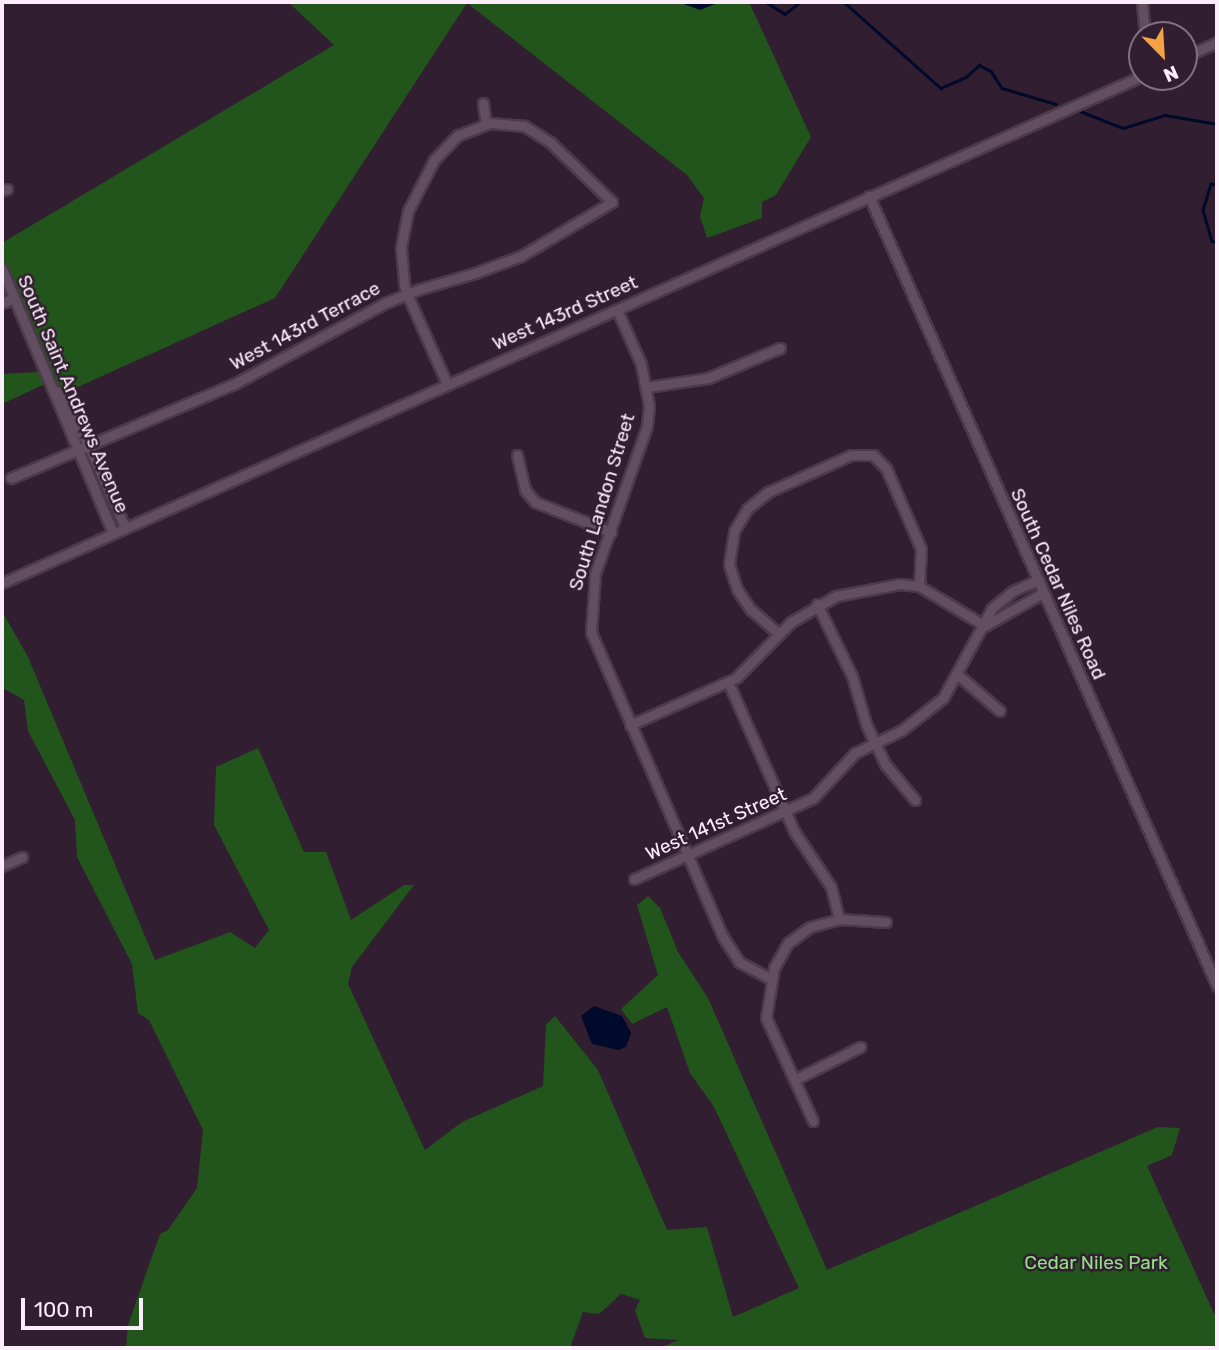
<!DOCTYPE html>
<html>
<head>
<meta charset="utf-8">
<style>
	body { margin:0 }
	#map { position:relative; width:1219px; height:1350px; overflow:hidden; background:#321e31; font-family:Rubik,sans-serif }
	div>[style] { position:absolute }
	.green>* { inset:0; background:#22551b }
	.water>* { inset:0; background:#000a2a }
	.stream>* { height:2.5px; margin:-1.25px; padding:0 1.25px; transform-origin:1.25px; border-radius:1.25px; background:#000a2a }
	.roads { filter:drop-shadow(2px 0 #4b3a4a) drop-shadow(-2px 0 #4b3a4a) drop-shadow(0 2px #4b3a4a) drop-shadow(0 -2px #4b3a4a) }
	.minor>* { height:9px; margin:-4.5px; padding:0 4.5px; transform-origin:4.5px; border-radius:4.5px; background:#634d61 }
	span { translate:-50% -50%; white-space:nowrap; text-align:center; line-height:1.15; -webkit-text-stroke:5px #321e31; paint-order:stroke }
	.street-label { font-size:19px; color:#fbedf9 }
	.park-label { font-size:19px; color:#91e386 }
	.frame { position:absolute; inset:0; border:4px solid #fbedf9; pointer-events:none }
	.north { position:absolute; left:1128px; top:21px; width:70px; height:70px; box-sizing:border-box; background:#321e31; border:2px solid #827181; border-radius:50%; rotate:156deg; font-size:19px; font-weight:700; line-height:28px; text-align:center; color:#fbedf9 }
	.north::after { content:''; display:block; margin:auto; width:24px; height:32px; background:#f4a344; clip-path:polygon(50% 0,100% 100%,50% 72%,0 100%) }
	.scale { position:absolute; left:21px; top:1298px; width:122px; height:32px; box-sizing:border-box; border:4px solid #fbedf9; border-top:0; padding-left:9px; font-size:21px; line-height:24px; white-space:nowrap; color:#fbedf9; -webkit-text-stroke:5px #321e31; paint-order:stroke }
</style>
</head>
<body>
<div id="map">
	<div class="green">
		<div style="clip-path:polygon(288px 2px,749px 2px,811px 137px,776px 195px,762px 202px,762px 218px,707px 238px,700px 216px,704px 198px,687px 175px,467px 3px,275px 298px,60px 395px,2px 269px,2px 243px,334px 45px)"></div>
		<div style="clip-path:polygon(38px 372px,45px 384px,2px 404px,2px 374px)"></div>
		<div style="clip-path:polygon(3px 613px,28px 657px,155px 960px,230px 932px,255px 948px,269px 930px,214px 825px,216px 767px,258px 748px,304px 852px,326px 852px,351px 920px,404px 885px,414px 885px,352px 967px,348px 984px,425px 1150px,462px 1122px,543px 1086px,546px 1025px,555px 1016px,598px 1070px,667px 1230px,707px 1227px,733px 1317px,799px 1288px,714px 1107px,690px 1073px,667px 1007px,632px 1024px,621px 1009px,658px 975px,637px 905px,648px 896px,660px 908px,678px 952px,708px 998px,827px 1270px,1158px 1127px,1180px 1128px,1172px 1155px,1147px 1166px,1217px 1320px,1217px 1348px,659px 1348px,679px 1340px,645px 1338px,635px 1310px,640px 1300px,621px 1294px,599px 1314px,583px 1312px,570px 1348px,126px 1348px,128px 1325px,160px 1234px,168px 1230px,197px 1188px,203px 1130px,149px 1020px,138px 1013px,132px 964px,77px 857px,75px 820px,28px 731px,24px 700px,3px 688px)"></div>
	</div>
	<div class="water">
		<div style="clip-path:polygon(678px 2px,720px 2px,700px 10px)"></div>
		<div style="clip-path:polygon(594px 1006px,622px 1016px,631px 1033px,626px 1047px,618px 1050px,592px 1044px,581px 1016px)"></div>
	</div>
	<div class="stream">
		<div style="left:766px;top:2px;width:22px;rotate:32deg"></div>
		<div style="left:785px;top:14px;width:19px;rotate:-39deg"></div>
		<div style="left:844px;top:2px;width:130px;rotate:41.6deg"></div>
		<div style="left:941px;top:88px;width:27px;rotate:-24deg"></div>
		<div style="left:966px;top:77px;width:18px;rotate:-43deg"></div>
		<div style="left:979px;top:65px;width:13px;rotate:27deg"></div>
		<div style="left:991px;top:71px;width:20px;rotate:57deg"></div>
		<div style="left:1002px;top:88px;width:56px;rotate:16.5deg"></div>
		<div style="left:1080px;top:111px;width:46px;rotate:21.6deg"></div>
		<div style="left:1123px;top:128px;width:44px;rotate:-17.2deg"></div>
		<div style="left:1165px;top:115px;width:53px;rotate:9.8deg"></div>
		<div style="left:1217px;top:185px;width:6px;rotate:-171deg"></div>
		<div style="left:1211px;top:184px;width:27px;rotate:107deg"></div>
		<div style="left:1203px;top:210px;width:32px;rotate:74deg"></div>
		<div style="left:1212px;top:241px;width:5px;rotate:11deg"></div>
	</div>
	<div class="roads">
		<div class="minor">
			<div style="left:1142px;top:2px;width:33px;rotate:85deg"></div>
			<div style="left:1184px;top:57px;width:36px;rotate:-24deg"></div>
			<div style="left:483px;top:103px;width:21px;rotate:82deg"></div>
			<div style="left:2px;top:190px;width:5px;rotate:-11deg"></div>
			<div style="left:869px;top:196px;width:863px;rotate:66.23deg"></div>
			<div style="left:2px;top:269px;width:286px;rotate:67.2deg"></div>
			<div style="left:2px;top:303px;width:13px;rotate:-23deg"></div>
			<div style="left:617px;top:310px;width:59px;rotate:66deg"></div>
			<div style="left:641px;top:364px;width:43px;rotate:79.2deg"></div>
			<div style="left:649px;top:406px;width:20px;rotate:96deg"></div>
			<div style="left:647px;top:426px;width:157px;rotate:109.4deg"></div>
			<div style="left:595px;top:574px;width:58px;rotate:93.9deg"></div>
			<div style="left:591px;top:632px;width:332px;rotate:66.6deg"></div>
			<div style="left:723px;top:937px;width:30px;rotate:57deg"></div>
			<div style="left:739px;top:962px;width:36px;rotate:28deg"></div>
			<div style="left:647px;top:387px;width:62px;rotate:-8.4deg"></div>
			<div style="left:708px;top:378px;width:78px;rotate:-22.6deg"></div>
			<div style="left:57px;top:391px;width:62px;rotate:60.1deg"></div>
			<div style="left:88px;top:445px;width:90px;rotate:65.7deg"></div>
			<div style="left:517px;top:455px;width:36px;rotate:77deg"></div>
			<div style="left:525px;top:490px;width:16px;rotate:50deg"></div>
			<div style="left:535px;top:502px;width:82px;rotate:21.5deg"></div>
			<div style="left:11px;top:478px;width:242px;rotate:-22.9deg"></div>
			<div style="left:234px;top:384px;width:171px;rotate:-28.2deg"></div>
			<div style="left:385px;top:303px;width:24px;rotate:-22deg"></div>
			<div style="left:407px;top:294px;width:14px;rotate:-21deg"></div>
			<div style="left:420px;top:289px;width:57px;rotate:-16.2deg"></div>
			<div style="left:475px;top:273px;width:49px;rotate:-20.3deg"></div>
			<div style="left:521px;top:256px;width:106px;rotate:-30.7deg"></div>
			<div style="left:612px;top:202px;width:86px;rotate:-135.9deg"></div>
			<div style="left:550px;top:142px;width:31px;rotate:-148deg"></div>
			<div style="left:524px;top:126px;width:34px;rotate:-175deg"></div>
			<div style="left:490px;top:123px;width:34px;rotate:159deg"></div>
			<div style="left:458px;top:135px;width:35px;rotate:134deg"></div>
			<div style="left:434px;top:160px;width:57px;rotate:117deg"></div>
			<div style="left:408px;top:211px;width:38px;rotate:101deg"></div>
			<div style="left:401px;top:248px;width:36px;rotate:85deg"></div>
			<div style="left:404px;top:284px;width:10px;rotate:73deg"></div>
			<div style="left:407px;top:294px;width:98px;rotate:66deg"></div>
			<div style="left:2px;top:583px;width:1248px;rotate:-23.98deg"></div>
			<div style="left:817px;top:604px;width:80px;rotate:64.1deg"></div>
			<div style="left:852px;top:676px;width:50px;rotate:73.7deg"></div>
			<div style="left:866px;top:724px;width:44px;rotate:64.6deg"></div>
			<div style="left:885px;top:764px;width:47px;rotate:50.2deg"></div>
			<div style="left:986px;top:625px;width:65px;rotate:-29.3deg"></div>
			<div style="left:779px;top:634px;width:37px;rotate:-139deg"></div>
			<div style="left:751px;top:610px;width:25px;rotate:-124deg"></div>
			<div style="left:737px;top:589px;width:26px;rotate:-108deg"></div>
			<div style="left:729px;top:564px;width:33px;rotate:-81deg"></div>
			<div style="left:734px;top:531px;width:26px;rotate:-59deg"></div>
			<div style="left:747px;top:509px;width:27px;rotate:-39deg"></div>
			<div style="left:768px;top:492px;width:91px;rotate:-24deg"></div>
			<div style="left:851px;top:455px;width:22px"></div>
			<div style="left:873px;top:455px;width:18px;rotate:45deg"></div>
			<div style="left:886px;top:468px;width:88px;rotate:66.6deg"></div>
			<div style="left:921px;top:549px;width:37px;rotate:93deg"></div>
			<div style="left:958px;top:675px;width:55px;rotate:40.6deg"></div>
			<div style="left:728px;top:682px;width:163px;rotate:66.1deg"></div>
			<div style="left:794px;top:831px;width:67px;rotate:56.5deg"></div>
			<div style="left:831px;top:887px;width:33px;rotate:76deg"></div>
			<div style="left:630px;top:725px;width:116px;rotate:-23.9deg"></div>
			<div style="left:736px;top:678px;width:78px;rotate:-45.5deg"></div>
			<div style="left:791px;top:622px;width:52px;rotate:-30deg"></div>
			<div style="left:836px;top:596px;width:65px;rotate:-10.6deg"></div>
			<div style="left:900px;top:584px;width:19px;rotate:6deg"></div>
			<div style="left:919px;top:586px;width:77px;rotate:31.2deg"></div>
			<div style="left:2px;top:866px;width:22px;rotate:-24deg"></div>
			<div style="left:634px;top:879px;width:196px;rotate:-24.3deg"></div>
			<div style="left:813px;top:798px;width:62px;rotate:-47deg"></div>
			<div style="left:855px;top:753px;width:52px;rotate:-26.1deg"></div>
			<div style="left:902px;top:730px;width:52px;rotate:-38deg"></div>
			<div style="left:943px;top:698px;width:102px;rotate:-61.4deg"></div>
			<div style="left:992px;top:608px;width:27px;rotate:-39deg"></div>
			<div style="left:1013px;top:591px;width:27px;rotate:-24deg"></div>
			<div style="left:796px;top:1079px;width:72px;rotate:-26.6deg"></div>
			<div style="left:813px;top:1121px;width:113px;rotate:-114.5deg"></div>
			<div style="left:766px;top:1018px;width:51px;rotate:-80.9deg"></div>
			<div style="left:774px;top:968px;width:29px;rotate:-61deg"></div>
			<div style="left:788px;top:943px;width:27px;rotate:-36deg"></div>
			<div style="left:810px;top:927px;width:30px;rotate:-15deg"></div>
			<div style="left:839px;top:919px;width:47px;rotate:3.7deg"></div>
		</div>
	</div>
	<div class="street-label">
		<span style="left:565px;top:313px;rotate:-24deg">West 143rd Street</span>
		<span style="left:305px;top:326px;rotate:-28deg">West 143rd Terrace</span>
		<span style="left:73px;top:394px;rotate:67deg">South Saint Andrews Avenue</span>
		<span style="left:602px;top:502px;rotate:-73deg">South Landon Street</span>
		<span style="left:1058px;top:584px;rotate:66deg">South Cedar Niles Road</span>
		<span style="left:716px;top:824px;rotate:-24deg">West 141st Street</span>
	</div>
	<div class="park-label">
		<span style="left:1096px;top:1263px">Cedar Niles Park</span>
	</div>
	<div class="frame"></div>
	<div class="north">N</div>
	<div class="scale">100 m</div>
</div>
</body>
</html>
